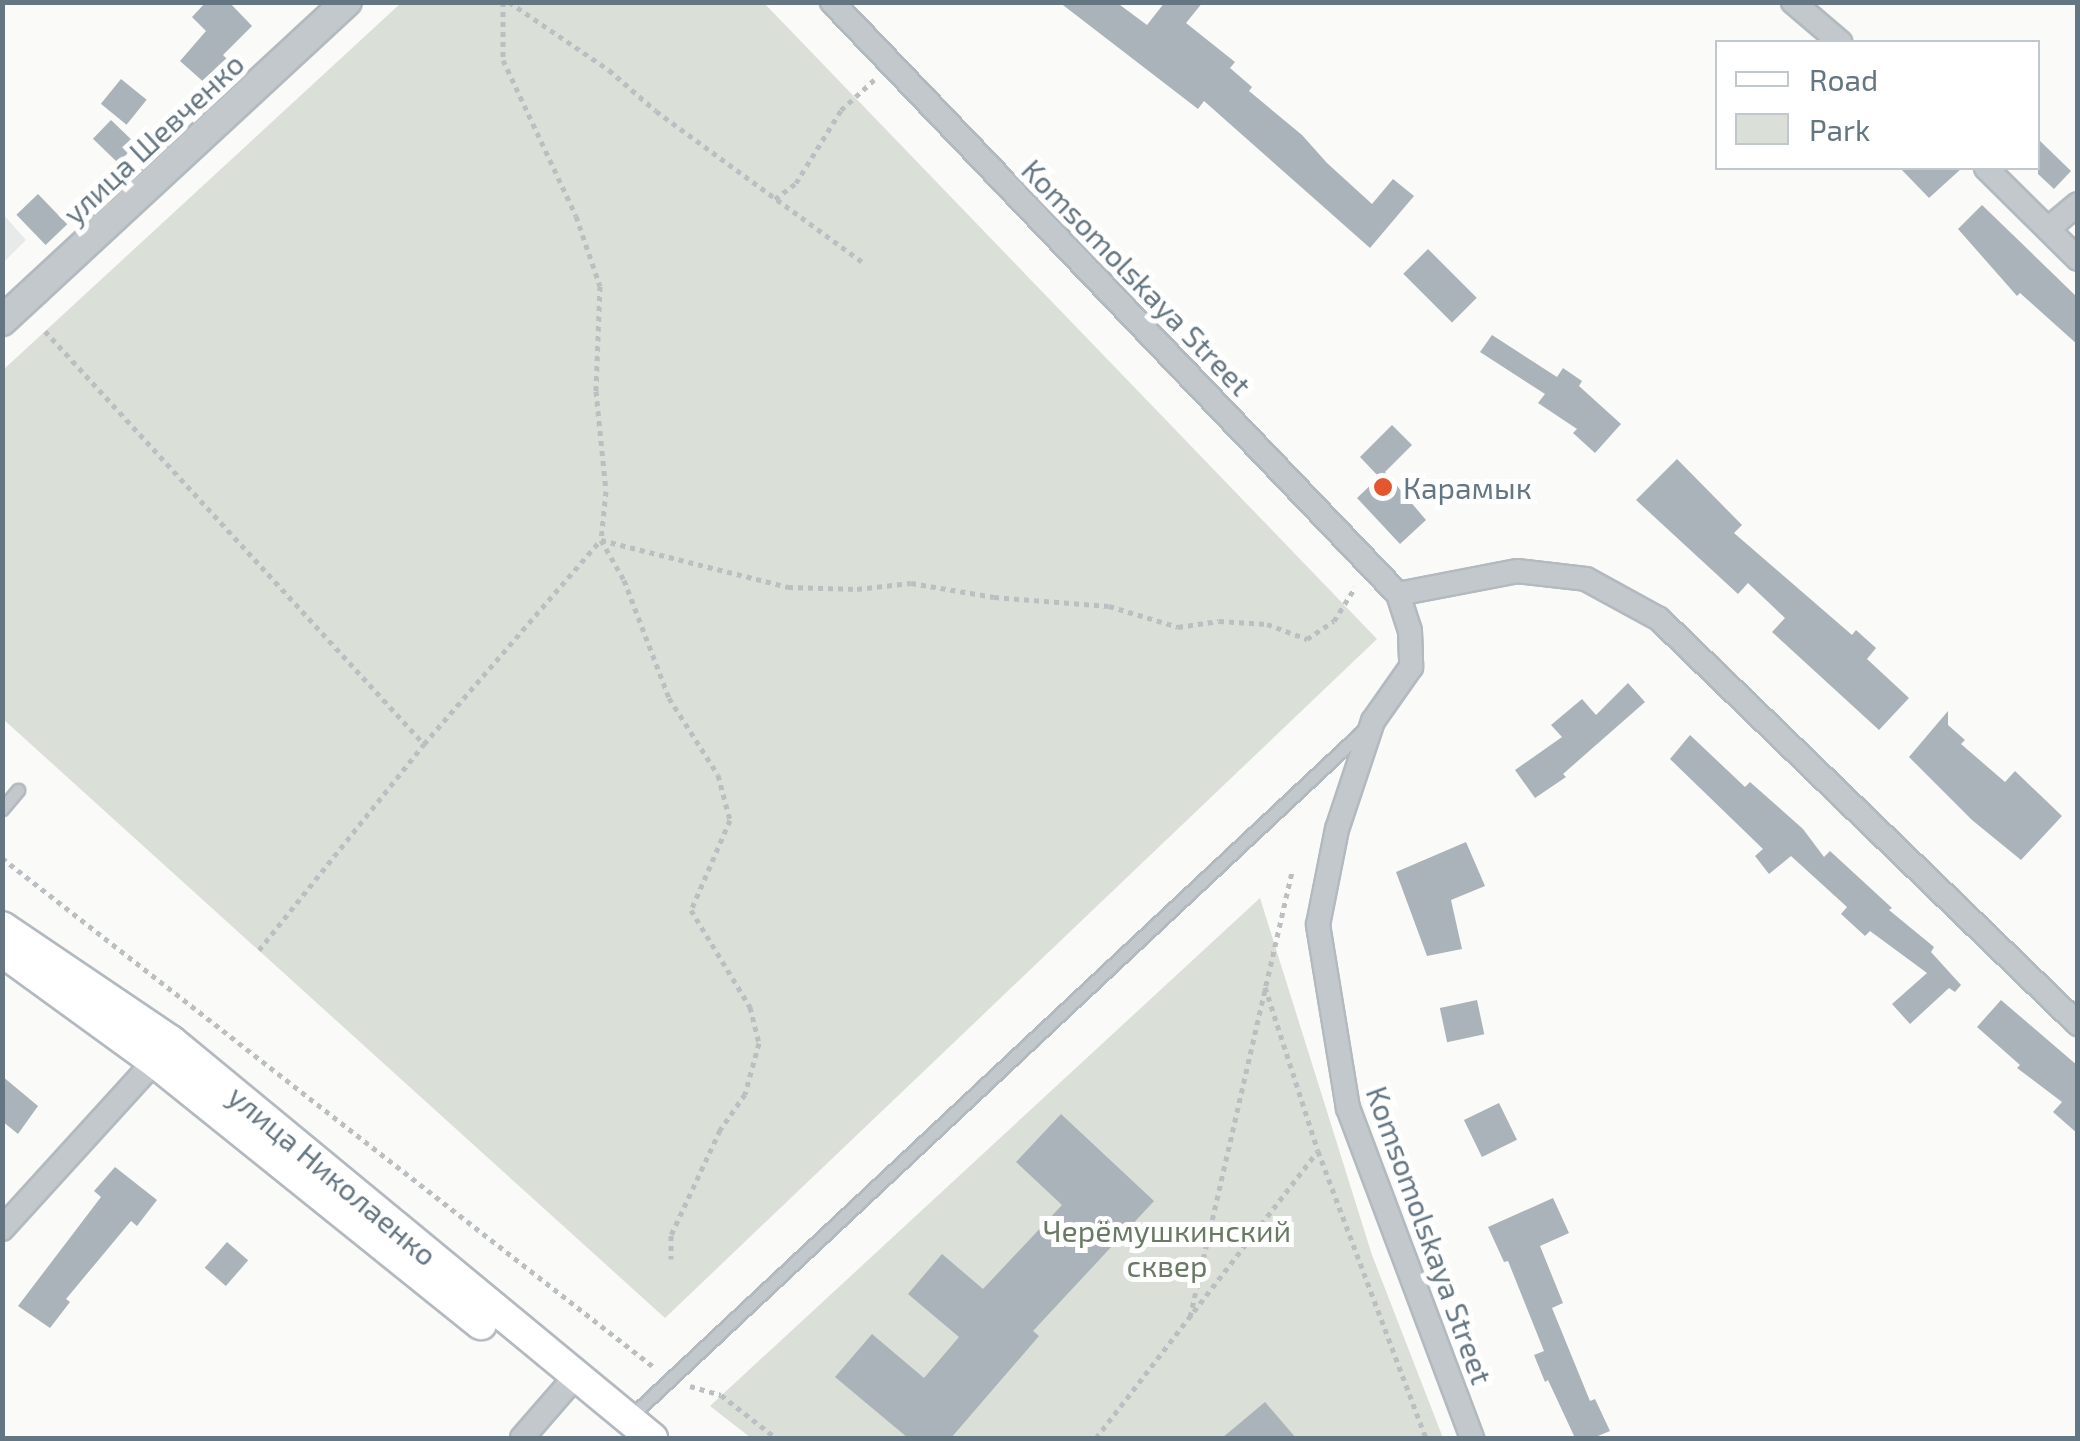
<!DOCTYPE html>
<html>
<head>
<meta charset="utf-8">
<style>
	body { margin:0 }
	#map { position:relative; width:2080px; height:1441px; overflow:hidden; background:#fafaf8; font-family:"Exo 2",sans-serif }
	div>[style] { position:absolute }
	.built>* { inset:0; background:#e8e9e9 }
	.green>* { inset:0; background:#dadfd7 }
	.building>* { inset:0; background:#aab3b9; transform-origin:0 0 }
	.path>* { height:5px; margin-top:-2.5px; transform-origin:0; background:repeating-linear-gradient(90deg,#bbbfc2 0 5px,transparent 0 10px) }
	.roads { filter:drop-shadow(2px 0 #b3babf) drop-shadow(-2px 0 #b3babf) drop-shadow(0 2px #b3babf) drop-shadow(0 -2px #b3babf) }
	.service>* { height:11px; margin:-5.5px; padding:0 5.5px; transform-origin:5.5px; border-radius:5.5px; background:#c3c8cc }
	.minor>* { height:22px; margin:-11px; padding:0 11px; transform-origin:11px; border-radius:11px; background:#c3c8cc }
	.tertiary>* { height:28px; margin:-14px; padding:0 14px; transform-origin:14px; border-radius:14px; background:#c3c8cc }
	.secondary>* { height:30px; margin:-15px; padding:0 15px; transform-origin:15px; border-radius:15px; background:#fff }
	.dots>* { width:28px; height:28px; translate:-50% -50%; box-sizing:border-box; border:5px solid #fff; border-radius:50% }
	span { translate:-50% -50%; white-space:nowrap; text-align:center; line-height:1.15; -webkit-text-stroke:10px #fff; paint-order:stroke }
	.street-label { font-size:30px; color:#657683 }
	.poi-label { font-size:30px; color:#657683 }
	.left { translate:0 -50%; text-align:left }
	.park-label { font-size:30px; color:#687a64 }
	.frame { position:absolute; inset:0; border:5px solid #657683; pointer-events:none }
	.legend { position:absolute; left:1715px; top:40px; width:325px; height:130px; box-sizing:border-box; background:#fff; border:2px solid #c1c8cd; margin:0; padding:12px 18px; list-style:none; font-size:30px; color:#657683 }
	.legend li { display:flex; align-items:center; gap:20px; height:50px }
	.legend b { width:50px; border:2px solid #c1c8cd }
</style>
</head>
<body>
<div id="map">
	<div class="built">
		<div style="clip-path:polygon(3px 214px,26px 240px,3px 263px)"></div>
	</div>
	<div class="green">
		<div style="clip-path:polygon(401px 3px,764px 3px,1377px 639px,665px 1318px,3px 719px,3px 370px)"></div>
		<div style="clip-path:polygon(1260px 898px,1372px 1255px,1443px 1438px,751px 1438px,710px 1406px)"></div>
	</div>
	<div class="building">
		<div style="clip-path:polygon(206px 2px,229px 2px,252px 26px,223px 55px,228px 60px,207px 85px,180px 61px,206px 31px,192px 17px)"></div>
		<div style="clip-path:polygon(1059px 2px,1116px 2px,1147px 25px,1165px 2px,1203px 2px,1186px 23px,1235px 62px,1230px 68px,1252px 87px,1249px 91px,1302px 135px,1327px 163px,1372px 204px,1393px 179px,1414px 196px,1370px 248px,1204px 101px,1198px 109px)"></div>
		<div style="left:121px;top:79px;width:33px;height:32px;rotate:39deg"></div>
		<div style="left:111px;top:120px;width:35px;height:26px;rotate:44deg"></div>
		<div style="clip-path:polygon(2038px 139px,2071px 171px,2054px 189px,2038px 174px)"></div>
		<div style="clip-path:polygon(1900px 168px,1962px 168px,1929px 198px)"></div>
		<div style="left:38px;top:194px;width:42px;height:30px;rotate:46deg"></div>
		<div style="clip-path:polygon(1982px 205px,2078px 298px,2078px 345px,2020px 293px,2017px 296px,1958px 229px)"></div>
		<div style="left:1428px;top:249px;width:69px;height:35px;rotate:45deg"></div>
		<div style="clip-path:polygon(1492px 335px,1557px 377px,1563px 368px,1582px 381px,1579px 386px,1621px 424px,1595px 453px,1573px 433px,1577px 429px,1538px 403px,1545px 394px,1480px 352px)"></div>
		<div style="clip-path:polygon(1392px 425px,1412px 445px,1385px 472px,1426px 520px,1400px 544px,1357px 498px,1379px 477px,1360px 457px)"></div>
		<div style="clip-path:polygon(1677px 459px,1742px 525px,1734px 533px,1852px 635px,1856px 630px,1876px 648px,1867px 659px,1909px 698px,1879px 730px,1772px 632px,1785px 618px,1748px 583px,1738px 594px,1636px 500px)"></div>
		<div style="clip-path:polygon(1628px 683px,1645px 702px,1563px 774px,1566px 777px,1535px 798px,1515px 770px,1562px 737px,1551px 725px,1582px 699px,1596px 715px)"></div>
		<div style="clip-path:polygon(1948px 711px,1948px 725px,1965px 740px,1961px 744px,2005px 782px,2015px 771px,2062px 816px,2021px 860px,1972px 820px,1909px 757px)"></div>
		<div style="clip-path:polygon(1690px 735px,1745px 787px,1750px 782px,1803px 829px,1824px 857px,1830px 851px,1892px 908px,1889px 910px,1934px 947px,1931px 952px,1961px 985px,1955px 992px,1949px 988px,1910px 1024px,1892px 1004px,1927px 973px,1870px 931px,1865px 936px,1841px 914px,1847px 907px,1791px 856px,1769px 874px,1755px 856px,1763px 849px,1670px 759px)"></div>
		<div style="clip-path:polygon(1466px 842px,1485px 886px,1451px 900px,1462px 949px,1427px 956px,1396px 872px)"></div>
		<div style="left:1477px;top:1000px;width:35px;height:38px;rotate:78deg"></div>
		<div style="clip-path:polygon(2001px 1000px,2078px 1066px,2078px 1134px,2053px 1112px,2062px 1102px,2017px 1068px,2020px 1065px,1977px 1027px)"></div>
		<div style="clip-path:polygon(2px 1076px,38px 1106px,18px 1134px,2px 1121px)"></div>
		<div style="left:1499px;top:1103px;width:41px;height:39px;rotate:64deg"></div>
		<div style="clip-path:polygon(1061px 1114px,1154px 1201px,1033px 1331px,1039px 1336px,951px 1438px,908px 1438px,835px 1377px,872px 1334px,924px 1378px,959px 1337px,908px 1294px,942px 1254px,983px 1289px,1062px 1205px,1016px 1162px)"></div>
		<div style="clip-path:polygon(115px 1167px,157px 1200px,137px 1226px,131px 1221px,66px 1299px,70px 1302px,50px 1328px,18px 1306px,101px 1197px,94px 1191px)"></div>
		<div style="clip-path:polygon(1553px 1198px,1569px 1233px,1540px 1246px,1563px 1303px,1552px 1308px,1590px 1401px,1595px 1399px,1610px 1431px,1593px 1438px,1575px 1438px,1548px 1380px,1545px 1382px,1534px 1355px,1544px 1351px,1508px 1261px,1504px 1262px,1488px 1227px)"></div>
		<div style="left:227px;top:1242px;width:28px;height:34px;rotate:41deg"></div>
		<div style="clip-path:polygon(1265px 1402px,1296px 1438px,1222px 1438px)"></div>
	</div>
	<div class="path">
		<div style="left:503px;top:2px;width:58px;rotate:90deg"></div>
		<div style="left:503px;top:60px;width:172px;rotate:64.9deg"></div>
		<div style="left:576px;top:216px;width:74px;rotate:71.1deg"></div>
		<div style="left:600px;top:286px;width:105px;rotate:92.2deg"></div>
		<div style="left:596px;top:391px;width:100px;rotate:84.3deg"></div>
		<div style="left:606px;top:491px;width:49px;rotate:95.8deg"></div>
		<div style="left:601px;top:540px;width:46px;rotate:60.1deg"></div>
		<div style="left:624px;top:580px;width:126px;rotate:69.1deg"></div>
		<div style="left:669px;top:698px;width:91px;rotate:57.5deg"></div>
		<div style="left:718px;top:775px;width:47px;rotate:75.1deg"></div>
		<div style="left:730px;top:820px;width:98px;rotate:113.4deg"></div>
		<div style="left:691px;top:910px;width:114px;rotate:58.7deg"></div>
		<div style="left:750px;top:1007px;width:37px;rotate:76deg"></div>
		<div style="left:759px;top:1043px;width:53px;rotate:105.4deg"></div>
		<div style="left:745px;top:1094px;width:44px;rotate:124.8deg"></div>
		<div style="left:720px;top:1130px;width:116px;rotate:115deg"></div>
		<div style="left:671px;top:1235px;width:24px;rotate:90deg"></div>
		<div style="left:509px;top:2px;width:121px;rotate:34.2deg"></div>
		<div style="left:609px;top:70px;width:62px;rotate:41.1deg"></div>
		<div style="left:656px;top:111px;width:255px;rotate:36.2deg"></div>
		<div style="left:775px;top:199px;width:26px;rotate:-37deg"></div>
		<div style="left:796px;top:183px;width:86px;rotate:-58.3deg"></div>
		<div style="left:841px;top:110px;width:45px;rotate:-42.3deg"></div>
		<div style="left:45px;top:331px;width:561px;rotate:47.46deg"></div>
		<div style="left:2px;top:858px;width:829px;rotate:37.99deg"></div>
		<div style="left:259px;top:950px;width:264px;rotate:-51.3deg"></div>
		<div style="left:424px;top:744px;width:270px;rotate:-49.1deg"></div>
		<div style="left:601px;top:540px;width:193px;rotate:14.1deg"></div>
		<div style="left:788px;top:587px;width:69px;rotate:1.7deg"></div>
		<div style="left:857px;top:589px;width:54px;rotate:-6.3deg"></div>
		<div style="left:911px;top:583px;width:84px;rotate:9.6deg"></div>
		<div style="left:994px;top:597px;width:115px;rotate:4.5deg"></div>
		<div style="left:1109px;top:606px;width:72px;rotate:16.9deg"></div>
		<div style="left:1178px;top:627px;width:41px;rotate:-8.3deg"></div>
		<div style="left:1219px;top:621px;width:48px;rotate:3.6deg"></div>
		<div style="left:1267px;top:624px;width:43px;rotate:20.6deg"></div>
		<div style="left:1307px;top:639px;width:32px;rotate:-34deg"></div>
		<div style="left:1334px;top:621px;width:40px;rotate:-58deg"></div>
		<div style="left:1265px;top:987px;width:172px;rotate:72.1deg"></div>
		<div style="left:1318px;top:1151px;width:307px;rotate:69.4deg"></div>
		<div style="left:1190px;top:1317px;width:458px;rotate:-77.1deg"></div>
		<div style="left:690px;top:1386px;width:32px;rotate:16deg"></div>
		<div style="left:721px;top:1395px;width:70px;rotate:38deg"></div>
		<div style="left:1096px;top:1438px;width:361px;rotate:-52.3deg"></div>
	</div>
	<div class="roads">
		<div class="service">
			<div style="left:2px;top:809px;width:25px;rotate:-50deg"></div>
			<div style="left:631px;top:1416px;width:1007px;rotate:-43.11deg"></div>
		</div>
		<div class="minor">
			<div style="left:832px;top:2px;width:819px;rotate:46.29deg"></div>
			<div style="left:1398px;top:594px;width:121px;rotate:-10.9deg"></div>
			<div style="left:1517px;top:571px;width:69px;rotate:6.6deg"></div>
			<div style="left:1586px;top:579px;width:83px;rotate:28.7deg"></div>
			<div style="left:1659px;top:619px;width:583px;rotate:44.03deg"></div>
			<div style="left:1793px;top:2px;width:62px;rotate:40.4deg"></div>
			<div style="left:1986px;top:168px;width:129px;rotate:44.7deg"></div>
			<div style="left:2048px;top:229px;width:39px;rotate:-40deg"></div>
			<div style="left:1398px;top:594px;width:39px;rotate:72deg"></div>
			<div style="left:1410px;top:631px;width:36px;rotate:88deg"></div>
			<div style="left:1411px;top:667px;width:66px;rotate:125.1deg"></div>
			<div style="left:1373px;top:721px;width:114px;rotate:108.4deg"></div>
			<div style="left:1337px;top:829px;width:98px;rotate:101.2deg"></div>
			<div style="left:1318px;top:925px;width:185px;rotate:80.7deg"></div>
			<div style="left:1348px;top:1108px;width:353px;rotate:69.4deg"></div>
			<div style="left:2px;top:1229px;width:239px;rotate:-47.7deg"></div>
			<div style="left:522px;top:1438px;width:81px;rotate:-49deg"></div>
		</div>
		<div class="tertiary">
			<div style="left:2px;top:321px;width:470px;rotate:-42.8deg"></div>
		</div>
		<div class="secondary">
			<div style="left:2px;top:927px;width:204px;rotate:34deg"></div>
			<div style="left:171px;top:1041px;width:624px;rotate:39.54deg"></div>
			<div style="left:2px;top:951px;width:190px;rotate:36deg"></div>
			<div style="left:156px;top:1063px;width:417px;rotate:38.8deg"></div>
		</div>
	</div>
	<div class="dots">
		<div style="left:1383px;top:487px;background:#e4572e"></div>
	</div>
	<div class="street-label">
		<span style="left:153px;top:138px;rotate:-43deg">улица Шевченко</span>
		<span style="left:1137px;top:277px;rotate:46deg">Komsomolskaya Street</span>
		<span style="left:333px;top:1175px;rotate:40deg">улица Николаенко</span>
		<span style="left:1430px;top:1235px;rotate:70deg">Komsomolskaya Street</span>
	</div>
	<div class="poi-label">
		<span class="left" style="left:1403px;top:487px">Карамык</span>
	</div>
	<div class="park-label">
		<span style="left:1167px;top:1247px">Черёмушкинский<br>сквер</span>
	</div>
	<div class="frame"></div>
	<ul class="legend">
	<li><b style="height:12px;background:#fff"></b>Road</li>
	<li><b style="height:28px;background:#dadfd7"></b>Park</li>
	</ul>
</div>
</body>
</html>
